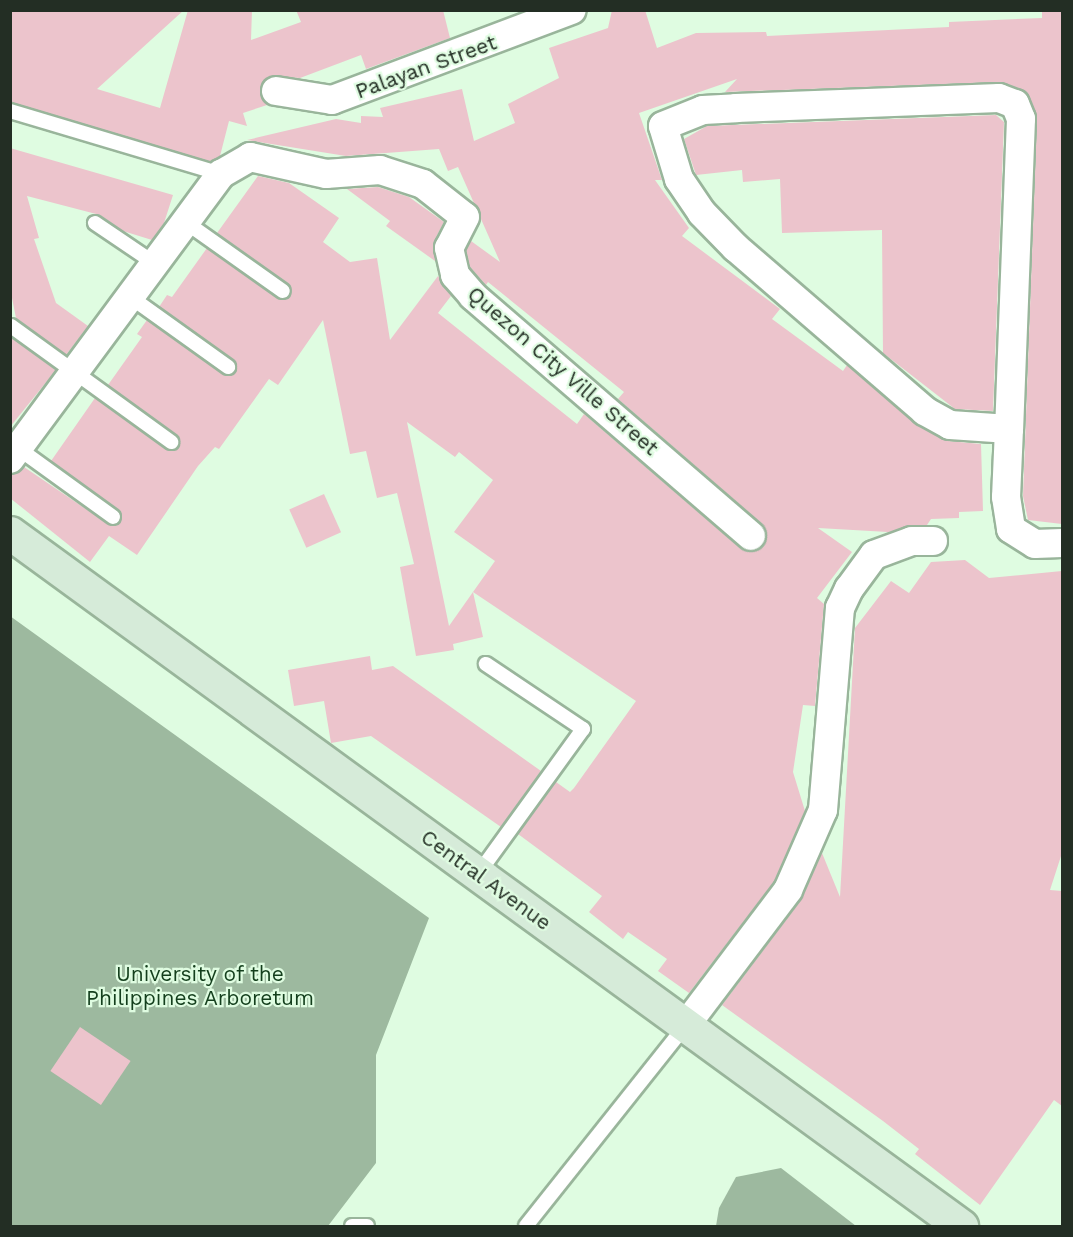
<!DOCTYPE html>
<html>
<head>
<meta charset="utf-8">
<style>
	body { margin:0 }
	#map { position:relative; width:1073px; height:1237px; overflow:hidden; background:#dffce1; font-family:"Work Sans",sans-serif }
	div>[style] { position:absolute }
	.forest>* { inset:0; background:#9db99f }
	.building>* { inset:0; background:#ecc4cc; transform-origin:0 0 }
	.roads { filter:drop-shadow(2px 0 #99b59b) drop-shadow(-2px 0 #99b59b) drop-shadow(0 2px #99b59b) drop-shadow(0 -2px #99b59b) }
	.service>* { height:14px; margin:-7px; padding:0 7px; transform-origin:7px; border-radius:7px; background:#fff }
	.minor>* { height:28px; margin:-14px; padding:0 14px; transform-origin:14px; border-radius:14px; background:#fff }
	.secondary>* { height:33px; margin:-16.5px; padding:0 16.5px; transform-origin:16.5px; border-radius:16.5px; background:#d6ebd9 }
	span { translate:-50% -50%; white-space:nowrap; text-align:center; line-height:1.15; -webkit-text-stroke:4.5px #dffce1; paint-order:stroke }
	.street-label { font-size:21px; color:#232e24 }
	.park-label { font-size:21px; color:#133e1c }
	.frame { position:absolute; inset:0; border:12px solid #232e24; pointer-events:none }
</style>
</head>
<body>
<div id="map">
	<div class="forest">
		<div style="clip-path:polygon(10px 616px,429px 918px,376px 1055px,376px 1163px,328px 1226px,11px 1226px)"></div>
		<div style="clip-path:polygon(781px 1168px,856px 1226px,716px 1226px,719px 1208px,736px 1177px)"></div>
	</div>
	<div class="building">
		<div style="clip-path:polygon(10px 10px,184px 10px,97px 89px,160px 108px,188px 10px,252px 10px,251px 40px,301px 22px,296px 10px,443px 10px,450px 38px,366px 69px,361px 55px,300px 78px,270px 76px,260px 89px,267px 105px,243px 113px,247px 126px,229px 121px,220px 156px,211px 162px,10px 102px)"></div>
		<div style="clip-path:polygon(612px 10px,645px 10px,657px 48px,696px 33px,766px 32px,767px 36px,949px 27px,949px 22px,1042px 18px,1042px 11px,1062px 12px,1062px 524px,1028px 520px,1023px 496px,1037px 120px,1026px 92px,998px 82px,725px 92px,737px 79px,639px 113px,662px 180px,655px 180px,689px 228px,682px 236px,780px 309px,772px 319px,843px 371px,847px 365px,917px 425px,948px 441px,981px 444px,983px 511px,959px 512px,959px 518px,931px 519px,927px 525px,888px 532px,818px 528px,852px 552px,817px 598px,824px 604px,815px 706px,803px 705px,793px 772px,805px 811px,774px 882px,689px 993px,658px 971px,667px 959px,628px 932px,623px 939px,589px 912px,602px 896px,518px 834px,556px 782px,570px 792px,574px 788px,636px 701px,473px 592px,495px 561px,454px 532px,493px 480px,459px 452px,455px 457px,407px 422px,449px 626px,473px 592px,483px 637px,453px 644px,454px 650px,416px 656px,400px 567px,414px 564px,397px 493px,377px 498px,366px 451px,350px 454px,323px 320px,278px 385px,269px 379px,219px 449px,215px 447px,198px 466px,137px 555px,109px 536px,90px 562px,10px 498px,10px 475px,24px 467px,108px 524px,120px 523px,118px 510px,51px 461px,95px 398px,166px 449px,178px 448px,176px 435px,108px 385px,142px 337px,137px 334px,147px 320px,223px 374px,235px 373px,233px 360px,159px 307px,167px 295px,172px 297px,207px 248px,278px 298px,291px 296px,288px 284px,217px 233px,258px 176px,289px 183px,339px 218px,323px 242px,350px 262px,377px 258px,390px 340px,438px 276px,451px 296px,438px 313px,577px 424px,584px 414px,740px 548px,748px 552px,763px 547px,767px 538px,762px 524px,618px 399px,624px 392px,488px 282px,486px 285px,470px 267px,466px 250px,471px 241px,500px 262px,458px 167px,448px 171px,439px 149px,346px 156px,247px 140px,336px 119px,361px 123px,361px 116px,383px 117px,380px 108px,462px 89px,474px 141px,515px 123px,508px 104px,559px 78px,549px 48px,608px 28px)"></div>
		<div style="clip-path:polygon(996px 115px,1004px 122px,993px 411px,955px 409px,883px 353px,882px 230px,782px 233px,780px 179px,743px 182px,742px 170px,696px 175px,684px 139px,707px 126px)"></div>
		<div style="clip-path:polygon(10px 148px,173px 195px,164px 223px,152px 240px,123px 231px,100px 215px,27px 196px,39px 238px,34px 239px,56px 303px,88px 326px,66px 355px,16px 318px,10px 288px)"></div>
		<div style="clip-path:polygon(378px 187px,409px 197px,444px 222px,434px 241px,435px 261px,386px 226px,390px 221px,347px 189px)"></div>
		<div style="clip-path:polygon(12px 338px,56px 370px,10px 427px,10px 341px)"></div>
		<div style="left:324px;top:494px;width:42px;height:38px;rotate:66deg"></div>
		<div style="clip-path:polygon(965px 560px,989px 578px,1062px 571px,1062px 853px,1050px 890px,1062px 891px,1062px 1106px,1054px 1100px,980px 1205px,915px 1154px,919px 1149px,883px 1121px,722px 1005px,801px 900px,822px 853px,840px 897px,855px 628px,891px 581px,909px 593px,931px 562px)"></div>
		<div style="clip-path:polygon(370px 656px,372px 670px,393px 666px,541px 771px,501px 827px,371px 736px,331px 743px,324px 701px,294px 706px,288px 670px)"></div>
		<div style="left:80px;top:1027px;width:61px;height:53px;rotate:34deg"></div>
	</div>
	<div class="roads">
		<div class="service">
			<div style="left:10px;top:111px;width:220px;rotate:16.6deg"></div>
			<div style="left:184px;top:221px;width:121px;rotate:35.3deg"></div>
			<div style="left:95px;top:223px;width:71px;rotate:34.1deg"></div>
			<div style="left:129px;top:296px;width:122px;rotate:35.6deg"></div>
			<div style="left:11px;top:326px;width:198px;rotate:35.9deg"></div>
			<div style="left:15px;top:446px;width:121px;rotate:35.9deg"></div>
			<div style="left:478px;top:874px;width:179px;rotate:-54.1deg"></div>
			<div style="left:583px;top:729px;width:117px;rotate:-146.2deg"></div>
			<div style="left:352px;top:1226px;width:15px"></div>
			<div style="left:526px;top:1226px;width:257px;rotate:-51.5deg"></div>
		</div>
		<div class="minor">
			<div style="left:276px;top:91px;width:57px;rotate:9.1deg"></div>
			<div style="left:332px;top:100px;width:256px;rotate:-20.6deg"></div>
			<div style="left:1009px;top:429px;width:59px;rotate:-176.1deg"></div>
			<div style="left:950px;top:425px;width:29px;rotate:-151deg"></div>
			<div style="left:925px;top:411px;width:250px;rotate:-139.2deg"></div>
			<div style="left:736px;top:248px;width:49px;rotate:-134.2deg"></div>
			<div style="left:702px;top:213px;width:41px;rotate:-124.1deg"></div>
			<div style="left:679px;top:179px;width:55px;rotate:-106.8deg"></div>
			<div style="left:663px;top:126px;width:43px;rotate:-21.8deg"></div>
			<div style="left:703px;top:110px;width:33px;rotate:-3deg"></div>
			<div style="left:736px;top:108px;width:263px;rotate:-2.2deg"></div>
			<div style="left:999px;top:98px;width:17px;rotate:21deg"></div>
			<div style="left:1015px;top:104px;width:16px;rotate:68deg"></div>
			<div style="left:1021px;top:119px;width:310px;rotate:92.2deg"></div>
			<div style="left:1009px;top:429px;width:68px;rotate:92.5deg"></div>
			<div style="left:1006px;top:497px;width:32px;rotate:81deg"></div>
			<div style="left:1011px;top:529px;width:28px;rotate:32deg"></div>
			<div style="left:1035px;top:544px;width:27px;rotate:-2deg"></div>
			<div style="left:10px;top:459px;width:355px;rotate:-53.5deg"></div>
			<div style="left:221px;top:174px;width:34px;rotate:-30deg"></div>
			<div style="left:250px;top:157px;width:78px;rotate:12.6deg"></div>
			<div style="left:326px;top:174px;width:54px;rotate:-4.2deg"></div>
			<div style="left:380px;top:170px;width:45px;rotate:18deg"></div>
			<div style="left:423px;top:184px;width:53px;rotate:38.2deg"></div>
			<div style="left:465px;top:217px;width:35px;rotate:117deg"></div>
			<div style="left:449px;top:248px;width:28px;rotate:77deg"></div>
			<div style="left:455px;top:275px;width:28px;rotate:49deg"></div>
			<div style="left:473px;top:296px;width:367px;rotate:40.8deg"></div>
			<div style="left:686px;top:1025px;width:169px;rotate:-52.9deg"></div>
			<div style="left:788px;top:890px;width:87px;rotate:-66.4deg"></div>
			<div style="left:823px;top:810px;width:203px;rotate:-85.2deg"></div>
			<div style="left:840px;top:608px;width:21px;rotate:-65deg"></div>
			<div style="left:849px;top:589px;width:42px;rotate:-53.7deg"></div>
			<div style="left:874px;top:555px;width:40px;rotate:-20.2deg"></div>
			<div style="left:912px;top:541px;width:21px"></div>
		</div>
		<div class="secondary">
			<div style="left:10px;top:533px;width:1177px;rotate:36.08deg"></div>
		</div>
	</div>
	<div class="street-label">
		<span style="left:426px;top:67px;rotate:-20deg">Palayan Street</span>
		<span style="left:563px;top:371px;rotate:41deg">Quezon City Ville Street</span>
		<span style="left:486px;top:880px;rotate:36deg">Central Avenue</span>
	</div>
	<div class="park-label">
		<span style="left:200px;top:986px">University of the<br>Philippines Arboretum</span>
	</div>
	<div class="frame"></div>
</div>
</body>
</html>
